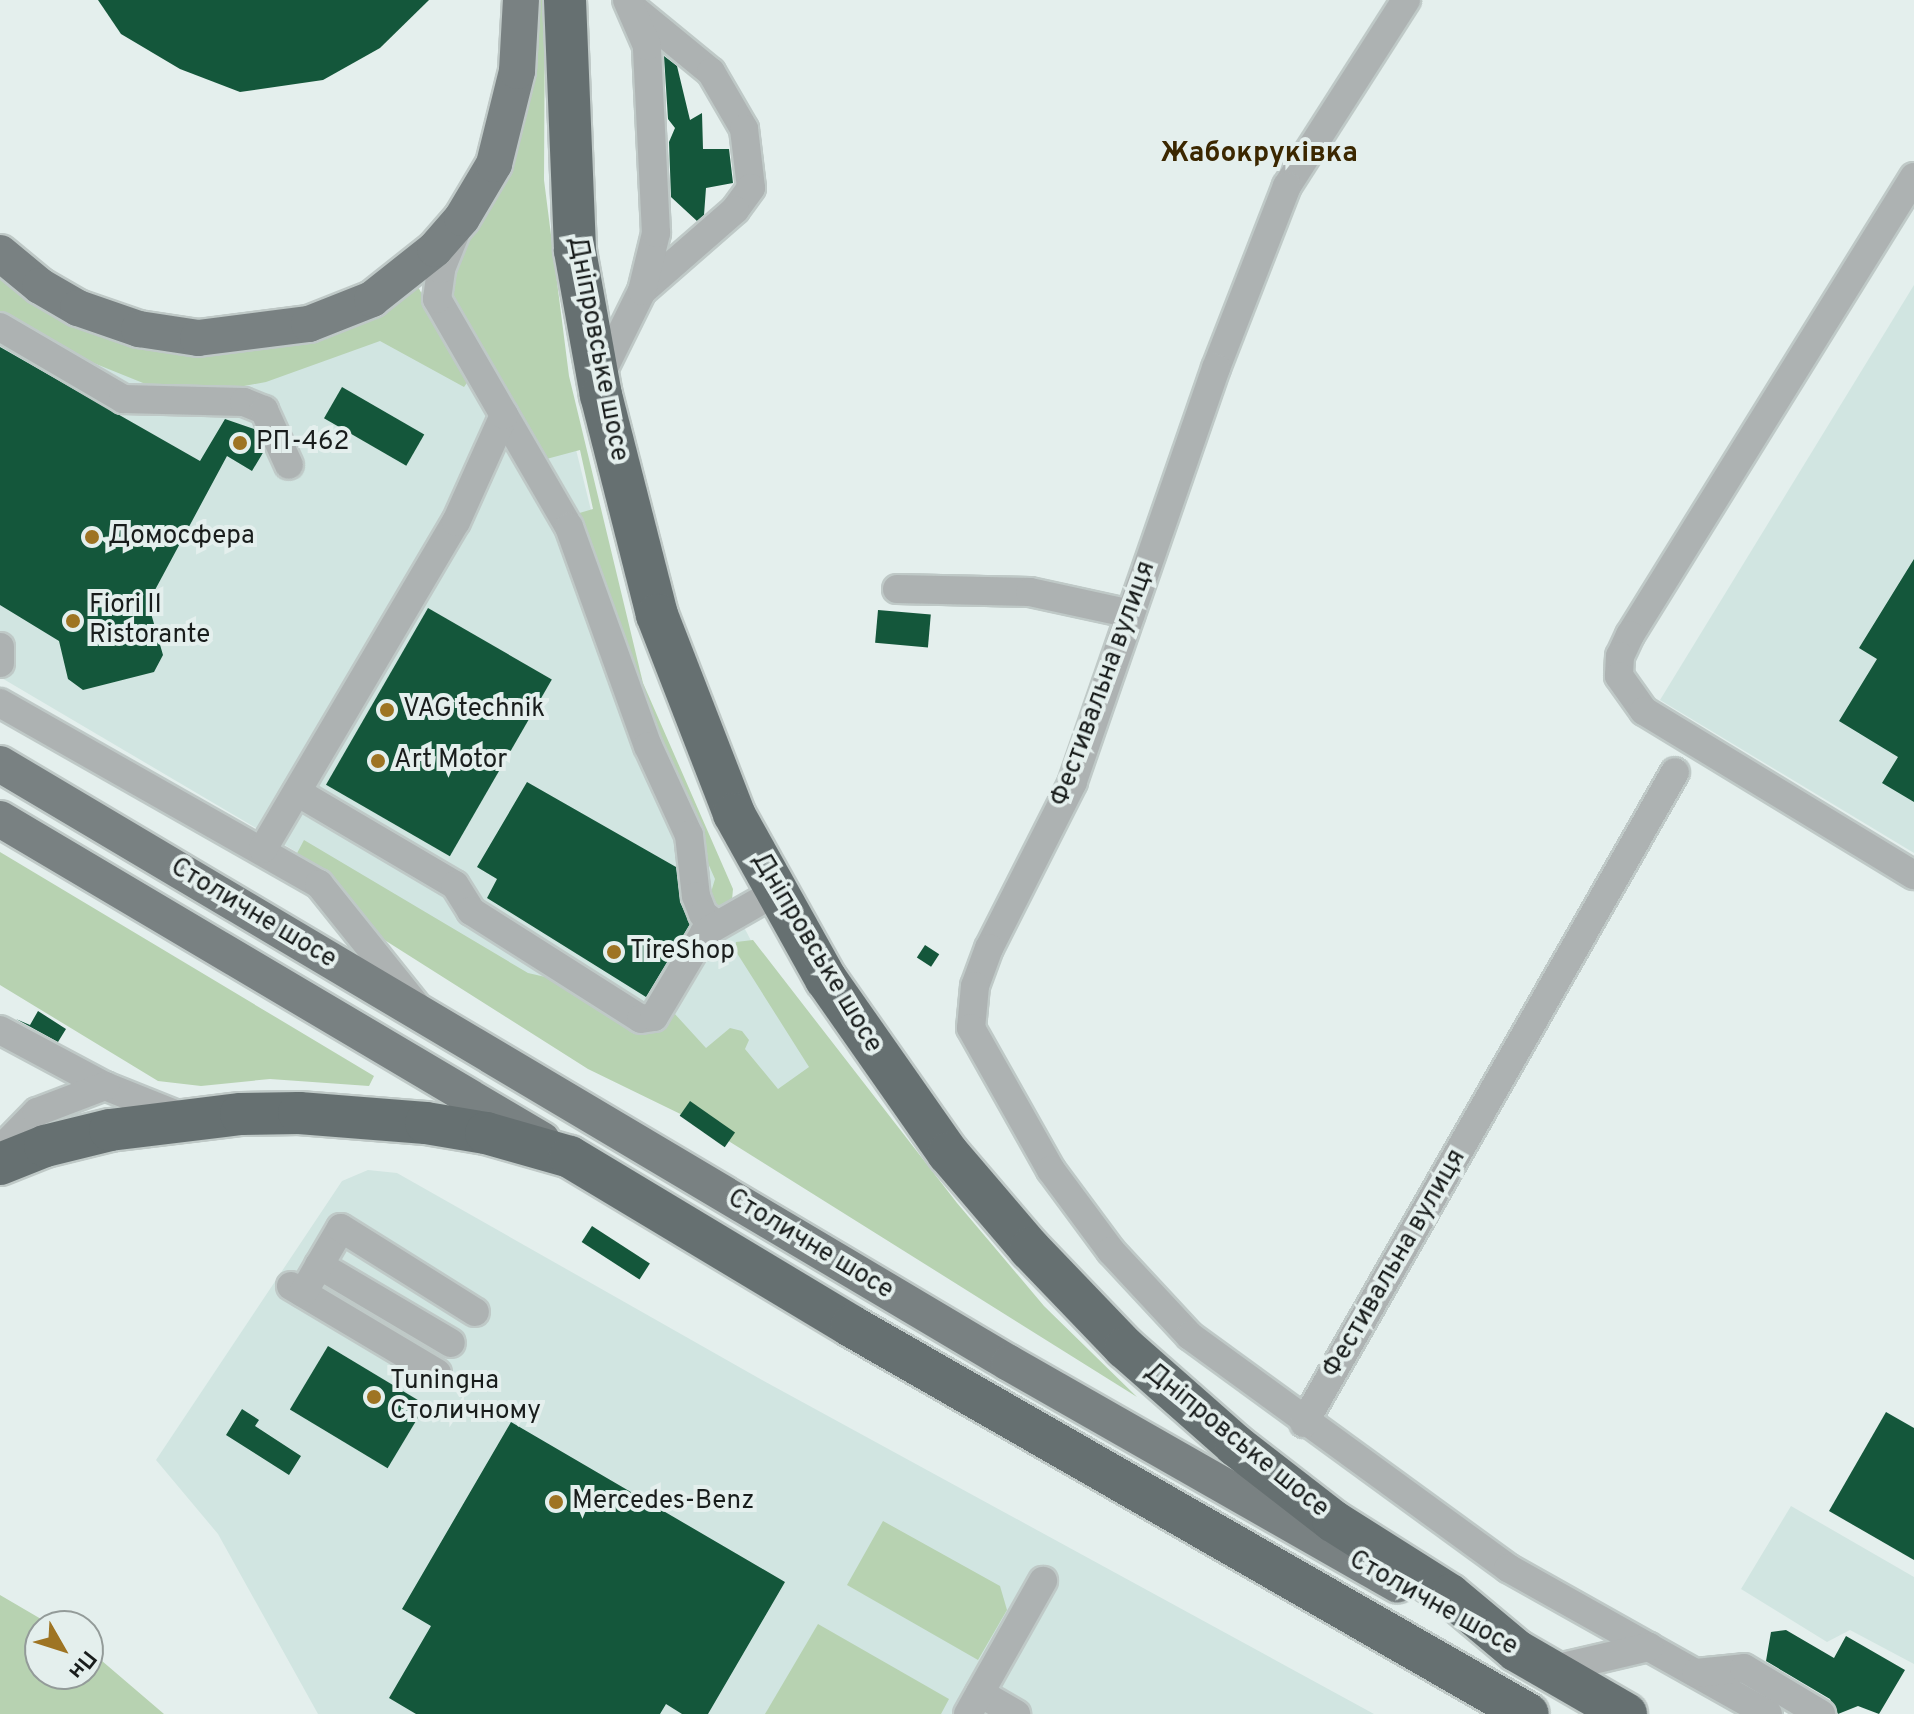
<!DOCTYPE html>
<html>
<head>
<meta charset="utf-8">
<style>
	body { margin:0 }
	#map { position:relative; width:1914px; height:1714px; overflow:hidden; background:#e4efed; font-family:Overpass,sans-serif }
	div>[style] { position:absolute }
	.built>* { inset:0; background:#d1e5e1 }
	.green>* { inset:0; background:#b7d2b1 }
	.building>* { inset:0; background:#14573b; transform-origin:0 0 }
	.roads { filter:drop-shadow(2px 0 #bfc9c7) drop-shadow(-2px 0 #bfc9c7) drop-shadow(0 2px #bfc9c7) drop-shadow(0 -2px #bfc9c7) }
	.minor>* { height:28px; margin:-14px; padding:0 14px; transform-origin:14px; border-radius:14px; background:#adb2b2 }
	.major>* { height:36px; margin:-18px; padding:0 18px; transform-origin:18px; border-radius:18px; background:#798182 }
	.highway>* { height:42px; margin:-21px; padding:0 21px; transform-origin:21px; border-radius:21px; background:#667071 }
	.dots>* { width:22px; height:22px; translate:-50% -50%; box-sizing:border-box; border:4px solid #e4efed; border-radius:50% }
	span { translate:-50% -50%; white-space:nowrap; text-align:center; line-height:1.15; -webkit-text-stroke:8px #e4efed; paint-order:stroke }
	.street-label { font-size:26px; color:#191d1c }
	.poi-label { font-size:26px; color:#191d1c }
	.left { translate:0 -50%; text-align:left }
	.neighbourhood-label { font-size:28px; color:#3b2700; font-weight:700 }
	.north { position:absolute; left:24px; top:1610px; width:80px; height:80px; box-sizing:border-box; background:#e4efed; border:2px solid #939b99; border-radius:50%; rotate:129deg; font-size:22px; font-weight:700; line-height:32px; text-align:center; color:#191d1c }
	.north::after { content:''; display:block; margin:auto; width:28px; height:36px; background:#9e7423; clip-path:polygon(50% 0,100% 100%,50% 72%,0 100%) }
</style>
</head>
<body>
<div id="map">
	<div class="built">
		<div style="clip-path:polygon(527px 251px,607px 575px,643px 697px,723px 887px,819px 1071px,749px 1142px,539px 995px,0 677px,0 292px,301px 356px)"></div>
		<div style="clip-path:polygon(1914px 285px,1914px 853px,1660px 700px)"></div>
		<div style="clip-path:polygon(368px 1170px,397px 1173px,762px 1380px,1374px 1714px,318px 1714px,218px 1534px,156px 1460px,342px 1181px)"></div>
		<div style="clip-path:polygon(1791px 1506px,1914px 1577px,1914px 1664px,1850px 1630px,1827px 1642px,1741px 1589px)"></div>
	</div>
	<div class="green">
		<div style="clip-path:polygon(533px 0,545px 0,544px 180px,569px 376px,643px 683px,733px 889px,732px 900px,717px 908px,708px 902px,715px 879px,633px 695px,576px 514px,593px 509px,580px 450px,539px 461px,449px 292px)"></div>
		<div style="clip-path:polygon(0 271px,197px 353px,275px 347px,330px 331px,417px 285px,469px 380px,464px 387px,380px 341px,266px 382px,217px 391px,148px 385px,49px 345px,8px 319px,0 311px)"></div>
		<div style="clip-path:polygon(304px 840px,528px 973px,563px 981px,633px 1030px,647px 1034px,661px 1029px,674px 1013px,706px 1048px,730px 1028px,742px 1031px,749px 1040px,745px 1049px,778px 1089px,809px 1067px,735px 950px,736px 942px,753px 940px,957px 1203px,1044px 1306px,1137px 1397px,703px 1125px,588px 1069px,364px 927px,295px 857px)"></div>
		<div style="clip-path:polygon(0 852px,374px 1076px,369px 1086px,270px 1079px,201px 1086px,158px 1081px,0 985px)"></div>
		<div style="clip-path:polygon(883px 1521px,1000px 1586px,1007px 1610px,978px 1660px,847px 1585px)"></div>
		<div style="clip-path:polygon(0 1595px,53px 1626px,40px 1626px,40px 1674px,88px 1674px,88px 1649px,164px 1714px,0 1714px)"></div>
		<div style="clip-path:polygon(818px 1624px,949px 1699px,941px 1714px,765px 1714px)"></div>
	</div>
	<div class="building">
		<div style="clip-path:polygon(98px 0,429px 0,380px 48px,323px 80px,240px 92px,180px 69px,121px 34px)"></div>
		<div style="clip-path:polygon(664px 56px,677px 66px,690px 120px,702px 113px,703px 149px,729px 149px,733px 183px,706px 188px,704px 215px,697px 221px,671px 197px,669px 142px,675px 128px,668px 119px)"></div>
		<div style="clip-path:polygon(0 347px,200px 461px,225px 419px,254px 429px,264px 451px,252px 471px,227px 456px,148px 603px,163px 655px,154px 672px,83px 690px,68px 679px,59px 641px,0 605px)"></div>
		<div style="left:342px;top:387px;width:95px;height:36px;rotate:30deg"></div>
		<div style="clip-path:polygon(1914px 559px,1914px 802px,1882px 783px,1898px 757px,1839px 721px,1877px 659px,1859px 648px)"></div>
		<div style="left:428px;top:608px;width:143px;height:204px;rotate:30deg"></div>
		<div style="left:878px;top:610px;width:53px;height:33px;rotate:5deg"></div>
		<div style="clip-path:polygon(527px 782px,676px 867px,680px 902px,690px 924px,646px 997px,487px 898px,497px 879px,477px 867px)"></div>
		<div style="left:925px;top:945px;width:17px;height:15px;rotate:33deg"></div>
		<div style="clip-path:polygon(38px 1011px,66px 1029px,58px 1042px,16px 1019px,30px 1025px)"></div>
		<div style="left:690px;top:1101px;width:55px;height:18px;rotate:35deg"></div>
		<div style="left:592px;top:1226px;width:69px;height:19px;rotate:33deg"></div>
		<div style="left:328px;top:1346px;width:114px;height:74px;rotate:31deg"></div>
		<div style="clip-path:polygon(242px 1409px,259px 1420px,255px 1426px,301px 1456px,289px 1475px,226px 1435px)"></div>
		<div style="clip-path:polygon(1886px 1412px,1914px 1428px,1914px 1560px,1829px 1511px)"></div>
		<div style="clip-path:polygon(511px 1422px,785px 1582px,708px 1714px,682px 1714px,666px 1704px,660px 1714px,416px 1714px,389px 1698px,431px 1626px,402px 1609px)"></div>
		<div style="clip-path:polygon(1786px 1630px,1834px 1658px,1846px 1636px,1905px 1670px,1879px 1714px,1858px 1706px,1838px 1714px,1830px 1699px,1766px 1661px,1771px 1632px)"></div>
	</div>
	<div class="roads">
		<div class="minor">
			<div style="left:1406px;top:0;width:221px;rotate:122.6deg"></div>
			<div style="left:1287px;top:186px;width:195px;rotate:111.3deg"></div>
			<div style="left:1216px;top:368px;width:438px;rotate:109.1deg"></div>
			<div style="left:1073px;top:782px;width:186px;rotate:116.8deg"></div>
			<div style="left:989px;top:948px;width:40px;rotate:110.2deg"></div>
			<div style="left:975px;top:986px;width:42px;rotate:95.4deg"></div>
			<div style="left:971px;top:1028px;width:163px;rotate:60.6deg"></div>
			<div style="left:1051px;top:1170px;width:101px;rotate:53.5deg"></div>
			<div style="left:1111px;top:1251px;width:116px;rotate:47.1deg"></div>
			<div style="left:1190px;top:1336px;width:394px;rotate:36.1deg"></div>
			<div style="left:1508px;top:1568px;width:298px;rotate:29.3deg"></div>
			<div style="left:633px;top:8px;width:101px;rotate:39.4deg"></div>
			<div style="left:711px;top:72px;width:66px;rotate:59.9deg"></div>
			<div style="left:744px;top:129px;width:59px;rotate:83.2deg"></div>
			<div style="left:751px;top:188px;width:27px;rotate:126deg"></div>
			<div style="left:735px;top:210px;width:123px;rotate:138.9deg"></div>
			<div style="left:1914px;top:177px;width:539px;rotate:121.8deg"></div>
			<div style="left:1630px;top:635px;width:23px;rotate:115deg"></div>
			<div style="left:1620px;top:656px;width:20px;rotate:93deg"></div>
			<div style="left:1619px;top:676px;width:43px;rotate:54.5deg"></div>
			<div style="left:1644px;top:711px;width:316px;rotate:31.3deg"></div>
			<div style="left:0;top:327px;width:143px;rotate:30.3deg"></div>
			<div style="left:123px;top:399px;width:121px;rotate:1.4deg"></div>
			<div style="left:244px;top:402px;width:22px;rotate:22deg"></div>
			<div style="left:264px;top:410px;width:60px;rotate:65.6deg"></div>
			<div style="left:598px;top:380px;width:99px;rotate:-63.7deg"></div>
			<div style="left:642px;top:291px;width:60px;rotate:-76.4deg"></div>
			<div style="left:656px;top:233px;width:187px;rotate:-92.8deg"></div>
			<div style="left:647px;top:46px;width:50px;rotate:-113.5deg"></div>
			<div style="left:504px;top:415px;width:129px;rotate:59.9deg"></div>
			<div style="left:569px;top:527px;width:233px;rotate:70.2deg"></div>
			<div style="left:648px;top:746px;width:98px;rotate:65.3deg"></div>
			<div style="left:689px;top:835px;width:61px;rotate:83.5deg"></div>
			<div style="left:696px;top:896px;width:19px;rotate:69deg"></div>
			<div style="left:703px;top:914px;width:16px;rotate:38deg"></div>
			<div style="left:897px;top:589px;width:133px;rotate:1.3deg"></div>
			<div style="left:1030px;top:592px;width:103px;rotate:12.3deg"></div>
			<div style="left:0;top:647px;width:16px;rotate:90deg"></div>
			<div style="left:0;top:703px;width:367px;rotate:29.6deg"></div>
			<div style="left:319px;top:884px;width:155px;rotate:51.3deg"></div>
			<div style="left:297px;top:792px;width:183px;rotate:30.5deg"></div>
			<div style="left:455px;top:885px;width:31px;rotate:58deg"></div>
			<div style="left:471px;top:911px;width:201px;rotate:32.4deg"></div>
			<div style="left:641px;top:1019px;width:13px;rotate:-9deg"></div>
			<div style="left:654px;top:1017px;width:98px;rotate:-59.2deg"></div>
			<div style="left:704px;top:933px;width:83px;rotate:-29.7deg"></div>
			<div style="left:263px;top:849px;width:380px;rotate:-59.5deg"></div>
			<div style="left:456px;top:522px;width:117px;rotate:-65.8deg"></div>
			<div style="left:504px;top:415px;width:134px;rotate:-120deg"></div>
			<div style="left:437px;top:299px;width:30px;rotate:-82deg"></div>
			<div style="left:441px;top:269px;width:38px;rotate:-68deg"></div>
			<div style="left:0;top:1030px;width:119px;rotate:28.1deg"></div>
			<div style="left:105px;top:1086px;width:86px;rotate:21.8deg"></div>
			<div style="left:0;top:1150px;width:53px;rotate:-45.8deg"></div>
			<div style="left:37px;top:1112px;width:73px;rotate:-20.9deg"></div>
			<div style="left:319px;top:1265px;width:153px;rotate:30.6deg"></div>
			<div style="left:291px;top:1286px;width:170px;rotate:30.8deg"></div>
			<div style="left:303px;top:1293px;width:75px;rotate:-59.7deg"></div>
			<div style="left:341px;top:1228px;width:158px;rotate:32.1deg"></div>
			<div style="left:1304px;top:1423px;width:749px;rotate:-60.32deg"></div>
			<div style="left:1550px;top:1670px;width:102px;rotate:-13.1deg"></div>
			<div style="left:1696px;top:1673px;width:48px;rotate:-5.9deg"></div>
			<div style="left:1744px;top:1668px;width:90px;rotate:30.9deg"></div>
			<div style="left:980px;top:1693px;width:42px;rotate:30.3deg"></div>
			<div style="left:968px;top:1714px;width:153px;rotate:-60.6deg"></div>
		</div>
		<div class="major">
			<div style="left:0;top:253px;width:52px;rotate:39.5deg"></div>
			<div style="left:40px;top:286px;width:44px;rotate:30.1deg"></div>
			<div style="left:78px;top:308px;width:65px;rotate:19deg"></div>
			<div style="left:139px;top:329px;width:60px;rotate:8.7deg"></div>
			<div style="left:198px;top:338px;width:112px;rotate:-7.2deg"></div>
			<div style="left:309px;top:324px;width:68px;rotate:-21.6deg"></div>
			<div style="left:372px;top:299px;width:80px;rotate:-38.4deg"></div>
			<div style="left:435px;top:249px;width:41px;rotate:-48.9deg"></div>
			<div style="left:462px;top:218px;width:63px;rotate:-59.3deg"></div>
			<div style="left:494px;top:164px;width:96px;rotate:-76.1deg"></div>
			<div style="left:517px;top:71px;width:71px;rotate:-86.8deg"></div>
			<div style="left:0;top:764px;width:1173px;rotate:30.7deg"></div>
			<div style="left:1009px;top:1363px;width:447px;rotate:29.7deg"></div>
			<div style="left:0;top:819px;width:630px;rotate:30.64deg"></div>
		</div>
		<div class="highway">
			<div style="left:565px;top:0;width:251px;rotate:87.7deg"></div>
			<div style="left:575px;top:251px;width:146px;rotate:79.8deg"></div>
			<div style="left:601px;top:395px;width:227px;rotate:75.7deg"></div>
			<div style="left:657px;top:615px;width:213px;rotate:68.8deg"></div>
			<div style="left:734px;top:814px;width:189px;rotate:60.9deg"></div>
			<div style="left:826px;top:979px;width:213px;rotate:55deg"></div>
			<div style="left:948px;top:1153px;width:126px;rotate:49.5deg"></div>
			<div style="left:1030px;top:1249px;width:137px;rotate:46.2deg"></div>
			<div style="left:1125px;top:1348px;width:147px;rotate:41.4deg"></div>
			<div style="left:1235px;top:1445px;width:124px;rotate:37.8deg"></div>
			<div style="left:1333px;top:1521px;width:138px;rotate:32.3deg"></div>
			<div style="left:1450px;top:1595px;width:87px;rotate:39.9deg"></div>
			<div style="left:1517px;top:1651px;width:126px;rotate:30deg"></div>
			<div style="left:0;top:1164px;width:48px;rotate:-21.8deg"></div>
			<div style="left:45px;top:1146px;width:67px;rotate:-13.8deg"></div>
			<div style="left:110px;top:1130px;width:132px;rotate:-7deg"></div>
			<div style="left:241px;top:1114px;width:58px;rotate:-1deg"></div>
			<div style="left:299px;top:1113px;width:127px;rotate:4.5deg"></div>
			<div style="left:426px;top:1123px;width:61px;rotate:9.5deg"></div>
			<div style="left:486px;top:1133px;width:87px;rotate:15.9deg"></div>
			<div style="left:570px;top:1157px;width:328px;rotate:31deg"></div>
			<div style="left:851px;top:1326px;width:780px;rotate:29.82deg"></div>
		</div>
	</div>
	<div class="dots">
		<div style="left:240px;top:443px;background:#9e7423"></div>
		<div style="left:92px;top:537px;background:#9e7423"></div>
		<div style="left:73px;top:621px;background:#9e7423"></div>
		<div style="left:387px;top:710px;background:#9e7423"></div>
		<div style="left:378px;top:761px;background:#9e7423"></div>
		<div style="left:614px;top:952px;background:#9e7423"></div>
		<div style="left:374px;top:1397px;background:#9e7423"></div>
		<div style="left:556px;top:1502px;background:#9e7423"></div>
	</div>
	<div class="street-label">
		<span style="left:597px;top:349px;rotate:79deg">Дніпровське шосе</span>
		<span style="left:1104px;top:684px;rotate:-70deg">Фестивальна вулиця</span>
		<span style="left:253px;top:914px;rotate:31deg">Столичне шосе</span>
		<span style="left:816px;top:953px;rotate:59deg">Дніпровське шосе</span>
		<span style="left:810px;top:1245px;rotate:31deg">Столичне шосе</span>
		<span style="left:1395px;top:1264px;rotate:-60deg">Фестивальна вулиця</span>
		<span style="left:1236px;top:1441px;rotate:39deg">Дніпровське шосе</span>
		<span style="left:1433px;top:1604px;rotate:29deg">Столичне шосе</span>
	</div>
	<div class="poi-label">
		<span class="left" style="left:256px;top:443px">РП-462</span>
		<span class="left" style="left:108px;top:537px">Домосфера</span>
		<span class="left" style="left:89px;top:621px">Fiori Il<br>Ristorante</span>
		<span class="left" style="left:403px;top:710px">VAG technik</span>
		<span class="left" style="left:394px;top:761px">Art Motor</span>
		<span class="left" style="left:630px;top:952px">TireShop</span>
		<span class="left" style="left:390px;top:1397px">Tuningна<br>Столичному</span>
		<span class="left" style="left:572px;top:1502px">Mercedes-Benz</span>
	</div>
	<div class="neighbourhood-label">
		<span style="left:1259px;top:154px">Жабокруківка</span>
	</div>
	<div class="north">Пн</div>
</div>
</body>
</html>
